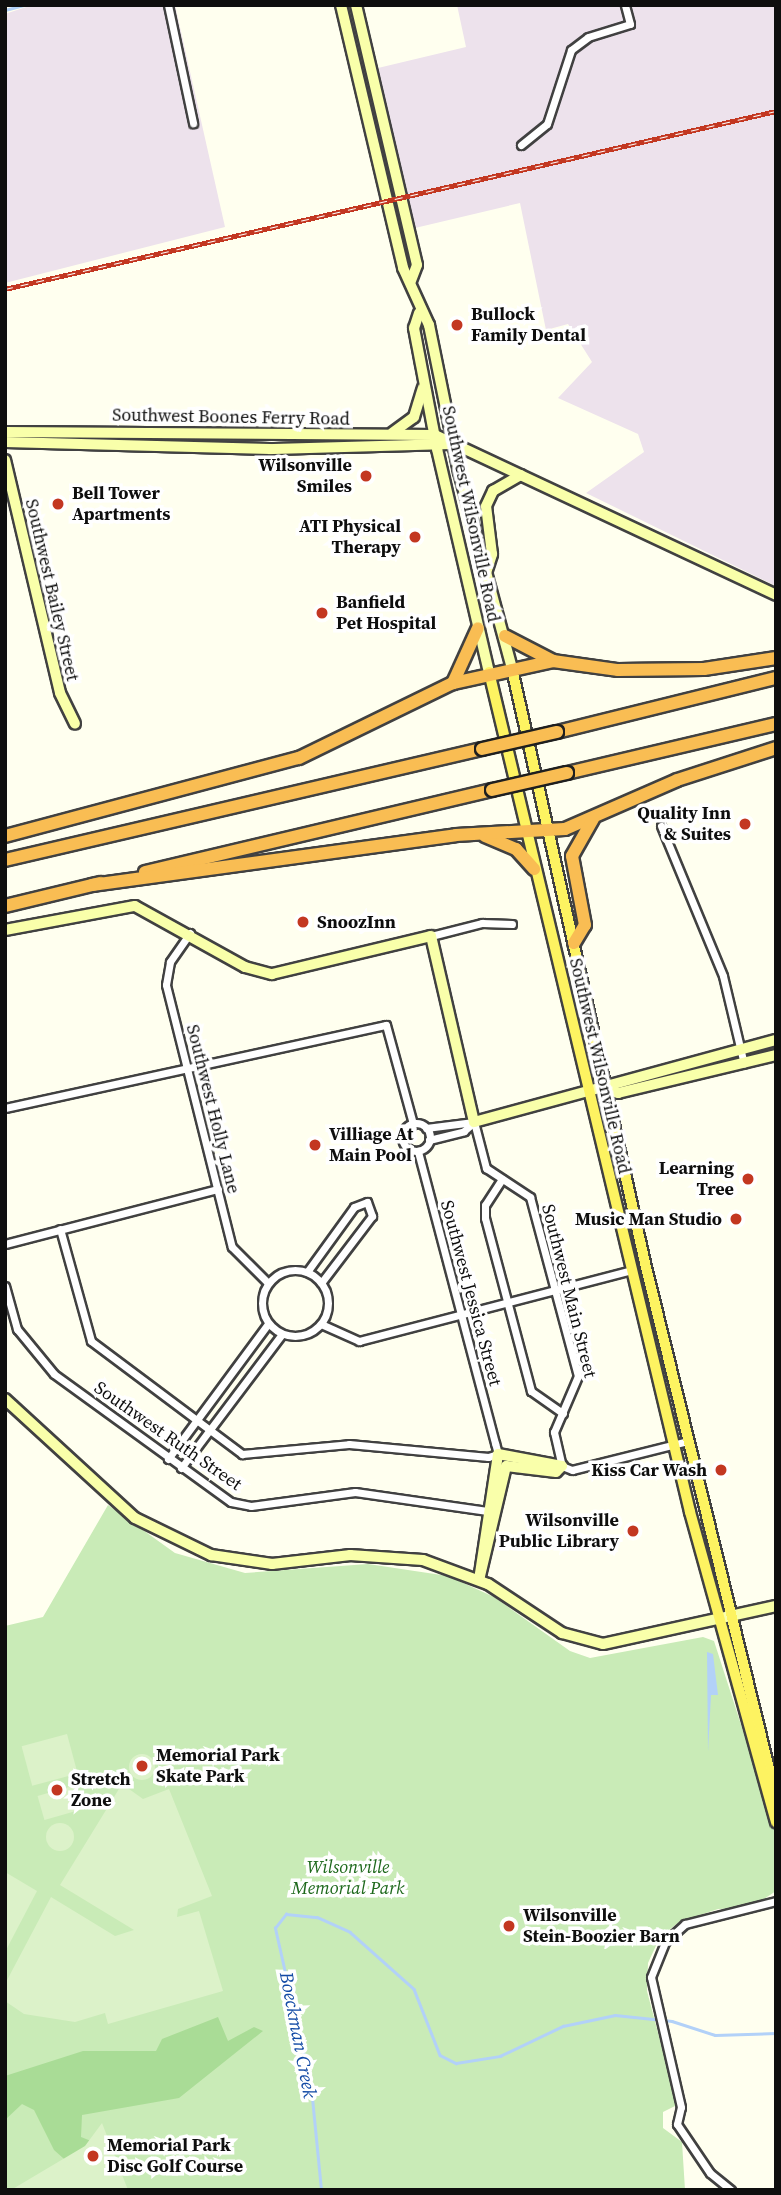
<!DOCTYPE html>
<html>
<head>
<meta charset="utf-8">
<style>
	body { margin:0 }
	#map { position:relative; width:781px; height:2195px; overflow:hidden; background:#ffffef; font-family:"Source Serif 4",serif }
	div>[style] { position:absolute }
	.industrial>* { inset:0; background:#ede2ec }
	.green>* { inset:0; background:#c9ebb7 }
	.forest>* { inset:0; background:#a9dc96 }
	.pitch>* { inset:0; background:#dcf2c9; transform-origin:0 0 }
	.round { border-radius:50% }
	.water>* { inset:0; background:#b2d1f8 }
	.stream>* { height:2.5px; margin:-1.25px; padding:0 1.25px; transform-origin:1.25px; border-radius:1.25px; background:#b2d1f8 }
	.roads { filter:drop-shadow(2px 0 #414141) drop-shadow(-2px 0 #414141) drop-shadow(0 2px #414141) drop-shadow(0 -2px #414141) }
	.street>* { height:7px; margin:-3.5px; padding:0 3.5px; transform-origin:3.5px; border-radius:3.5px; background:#fff }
	.street>.ring { margin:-3.5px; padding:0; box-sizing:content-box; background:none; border:7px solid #fff; border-radius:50% }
	.secondary>* { height:10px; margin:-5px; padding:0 5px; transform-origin:5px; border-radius:5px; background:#f9ffaa }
	.primary>* { height:10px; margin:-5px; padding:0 5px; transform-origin:5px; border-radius:5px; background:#fdf361 }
	.highway>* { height:12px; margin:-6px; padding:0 6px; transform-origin:6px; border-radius:6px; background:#f9bd53 }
	.rail>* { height:5px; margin-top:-2.5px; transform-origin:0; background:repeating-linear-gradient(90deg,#fff 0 8px,#c33721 0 16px); box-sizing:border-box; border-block:2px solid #c33721 }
	.bridges { filter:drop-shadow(2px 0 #1f1f1f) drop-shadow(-2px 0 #1f1f1f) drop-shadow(0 2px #1f1f1f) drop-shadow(0 -2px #1f1f1f) }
	.highway-bridge>* { height:12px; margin:-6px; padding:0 6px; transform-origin:6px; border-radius:6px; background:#f9bd53 }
	.dots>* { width:19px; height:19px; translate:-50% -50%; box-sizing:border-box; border:4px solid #fff; border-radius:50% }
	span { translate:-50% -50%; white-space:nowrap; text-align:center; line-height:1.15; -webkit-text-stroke:7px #fff; paint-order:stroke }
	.poi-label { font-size:18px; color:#0e0e0e; font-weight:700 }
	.left { translate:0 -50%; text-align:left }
	.right { translate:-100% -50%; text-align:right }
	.street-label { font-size:18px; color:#0e0e0e }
	.park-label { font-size:18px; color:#1e691c; font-style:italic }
	.water-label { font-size:19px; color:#124aa5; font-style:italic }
	.frame { position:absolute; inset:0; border:7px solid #0e0e0e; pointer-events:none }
</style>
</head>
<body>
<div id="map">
	<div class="industrial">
		<div style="clip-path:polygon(32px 5px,175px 5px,225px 227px,5px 283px,5px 14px)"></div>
		<div style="clip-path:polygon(457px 5px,776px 5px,776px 586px,586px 493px,644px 452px,638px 434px,558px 398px,592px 362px,568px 324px,546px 330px,520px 203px,415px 228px,378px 68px,466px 47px)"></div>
	</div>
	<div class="green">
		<div style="clip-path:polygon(108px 1505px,175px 1553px,245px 1573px,368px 1564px,448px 1576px,494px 1597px,570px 1651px,590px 1658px,703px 1637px,714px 1641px,776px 1833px,776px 1891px,750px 1908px,718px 1909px,679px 1922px,660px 1937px,648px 1963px,647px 1991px,677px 2105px,663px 2112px,663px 2128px,682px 2142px,685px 2190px,5px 2190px,5px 1626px,43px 1617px)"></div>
	</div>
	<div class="forest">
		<div style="clip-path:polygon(218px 2017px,228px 2041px,254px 2027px,263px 2031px,179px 2098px,82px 2115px,81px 2137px,101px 2145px,99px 2190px,54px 2150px,34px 2110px,22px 2104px,5px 2120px,5px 2076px,83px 2051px,156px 2051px,162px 2039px)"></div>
	</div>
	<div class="pitch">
		<div style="left:67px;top:1734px;width:41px;height:47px;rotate:75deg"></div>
		<div class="round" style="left:129px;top:1754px;width:26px;height:26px"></div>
		<div style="clip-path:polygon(122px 1784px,143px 1799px,169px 1789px,212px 1896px,178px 1909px,177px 1917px,199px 1911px,223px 1991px,108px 2024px,105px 2013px,75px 2022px,24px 2014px,5px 2001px,5px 1984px,51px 1897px,115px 1936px,134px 1930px,60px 1885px)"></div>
		<div style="left:76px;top:1785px;width:25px;height:40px;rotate:74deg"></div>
		<div class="round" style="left:46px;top:1823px;width:28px;height:28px"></div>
		<div style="clip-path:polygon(5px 1872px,37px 1891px,5px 1952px)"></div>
		<div style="clip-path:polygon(102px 2123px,128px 2190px,11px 2190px,85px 2146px)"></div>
	</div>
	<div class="water">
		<div style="clip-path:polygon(707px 1652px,713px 1654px,718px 1695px,711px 1695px,708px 1752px)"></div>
	</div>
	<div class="stream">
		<div style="left:5px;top:10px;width:20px;rotate:-15deg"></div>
		<div style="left:321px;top:2190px;width:102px;rotate:-95.6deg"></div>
		<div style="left:311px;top:2088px;width:164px;rotate:-102.7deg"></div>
		<div style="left:275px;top:1928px;width:18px;rotate:-52deg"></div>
		<div style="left:286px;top:1914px;width:31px;rotate:6deg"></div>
		<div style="left:317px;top:1917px;width:36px;rotate:24deg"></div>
		<div style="left:350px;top:1932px;width:86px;rotate:41.7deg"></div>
		<div style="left:414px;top:1989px;width:71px;rotate:68.5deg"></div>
		<div style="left:440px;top:2055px;width:18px;rotate:27deg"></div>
		<div style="left:456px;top:2063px;width:45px;rotate:-9deg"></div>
		<div style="left:500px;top:2056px;width:70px;rotate:-25.5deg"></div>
		<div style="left:563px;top:2026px;width:53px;rotate:-11.9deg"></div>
		<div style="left:615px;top:2015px;width:57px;rotate:6deg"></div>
		<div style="left:672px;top:2021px;width:45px;rotate:18deg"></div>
		<div style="left:715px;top:2035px;width:61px;rotate:-1.9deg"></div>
	</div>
	<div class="roads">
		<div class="street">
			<div style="left:168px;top:5px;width:121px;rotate:78deg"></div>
			<div style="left:521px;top:145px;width:33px;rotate:-39deg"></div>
			<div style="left:547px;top:124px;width:78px;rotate:-72deg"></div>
			<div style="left:571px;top:50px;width:21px;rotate:-37deg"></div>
			<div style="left:588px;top:37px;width:44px;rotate:-17.2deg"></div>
			<div style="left:630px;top:24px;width:20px;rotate:-105deg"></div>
			<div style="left:661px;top:826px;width:162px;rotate:67.5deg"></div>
			<div style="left:723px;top:976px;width:90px;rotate:76.6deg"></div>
			<div style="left:190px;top:933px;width:35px;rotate:125deg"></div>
			<div style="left:170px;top:962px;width:23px;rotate:100deg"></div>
			<div style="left:166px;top:985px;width:270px;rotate:75.9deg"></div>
			<div style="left:232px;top:1247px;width:51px;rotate:45deg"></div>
			<div style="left:431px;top:936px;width:53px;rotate:-14.3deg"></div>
			<div style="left:482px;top:923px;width:30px;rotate:2deg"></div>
			<div style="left:5px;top:1108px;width:390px;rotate:-12.3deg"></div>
			<div style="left:386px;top:1025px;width:103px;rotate:74.7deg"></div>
			<div style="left:474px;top:1122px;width:48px;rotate:75.4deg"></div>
			<div style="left:486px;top:1168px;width:53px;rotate:33.4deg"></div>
			<div style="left:530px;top:1197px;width:185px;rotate:75deg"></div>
			<div style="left:578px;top:1376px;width:61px;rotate:113.2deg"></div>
			<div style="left:554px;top:1432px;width:35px;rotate:77deg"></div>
			<div style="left:562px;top:1466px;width:11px;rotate:22deg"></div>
			<div style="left:572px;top:1470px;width:120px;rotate:-14deg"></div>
			<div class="ring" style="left:402px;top:1123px;width:21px;height:21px"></div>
			<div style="left:426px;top:1128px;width:48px;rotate:-7.1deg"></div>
			<div style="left:429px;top:1140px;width:36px;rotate:-14deg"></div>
			<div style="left:464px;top:1131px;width:13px;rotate:-42deg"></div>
			<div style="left:502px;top:1179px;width:31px;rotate:123deg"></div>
			<div style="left:485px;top:1205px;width:13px;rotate:90deg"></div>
			<div style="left:485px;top:1218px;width:179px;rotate:75.1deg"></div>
			<div style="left:531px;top:1391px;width:39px;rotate:35deg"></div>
			<div style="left:60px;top:1229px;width:116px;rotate:74.5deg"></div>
			<div style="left:91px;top:1341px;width:189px;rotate:36.8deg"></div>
			<div style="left:242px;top:1454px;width:107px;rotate:-5.3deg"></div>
			<div style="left:349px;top:1444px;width:140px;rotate:5.3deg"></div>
			<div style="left:488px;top:1457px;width:10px;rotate:-17deg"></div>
			<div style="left:498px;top:1454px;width:11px;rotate:-105deg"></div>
			<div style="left:495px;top:1443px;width:302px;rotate:-104.8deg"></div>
			<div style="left:5px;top:1244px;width:220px;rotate:-14.5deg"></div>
			<div class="ring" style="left:262px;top:1270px;width:59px;height:59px"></div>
			<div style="left:307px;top:1272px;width:80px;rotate:-54.1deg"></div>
			<div style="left:354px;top:1207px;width:14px;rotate:-21deg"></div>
			<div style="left:367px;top:1202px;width:15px;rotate:70deg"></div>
			<div style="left:372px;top:1216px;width:84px;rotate:127.3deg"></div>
			<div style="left:5px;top:1286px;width:45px;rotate:74.4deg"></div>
			<div style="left:17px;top:1329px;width:58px;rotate:50.6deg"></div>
			<div style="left:54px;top:1374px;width:218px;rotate:35.9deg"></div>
			<div style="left:231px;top:1502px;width:20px;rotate:11deg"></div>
			<div style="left:251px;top:1506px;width:105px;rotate:-7.7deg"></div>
			<div style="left:355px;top:1492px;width:139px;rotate:8.2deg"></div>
			<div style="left:321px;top:1324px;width:42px;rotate:24.1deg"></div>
			<div style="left:359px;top:1341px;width:281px;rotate:-14.6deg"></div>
			<div style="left:168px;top:1459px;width:168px;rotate:-53.5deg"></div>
			<div style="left:181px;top:1468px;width:168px;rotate:-53deg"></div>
			<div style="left:731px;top:2190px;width:27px;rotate:-141deg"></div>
			<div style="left:710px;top:2173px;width:59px;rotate:-124deg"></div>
			<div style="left:677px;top:2124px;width:17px;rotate:-77deg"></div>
			<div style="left:681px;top:2107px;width:133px;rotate:-103deg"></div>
			<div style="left:651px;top:1977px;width:38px;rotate:-68deg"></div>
			<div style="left:665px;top:1942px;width:27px;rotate:-42deg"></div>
			<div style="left:685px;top:1924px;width:94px;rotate:-14.2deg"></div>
		</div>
		<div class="secondary">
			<div style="left:341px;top:5px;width:270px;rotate:76.7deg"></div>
			<div style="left:403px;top:268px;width:63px;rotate:65.5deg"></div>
			<div style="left:429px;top:325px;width:150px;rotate:78.5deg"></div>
			<div style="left:459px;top:472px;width:204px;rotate:74.9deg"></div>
			<div style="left:356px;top:5px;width:267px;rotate:76.8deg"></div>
			<div style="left:417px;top:265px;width:17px;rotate:111deg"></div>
			<div style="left:419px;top:313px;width:16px;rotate:108deg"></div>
			<div style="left:414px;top:328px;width:123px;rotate:79.2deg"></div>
			<div style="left:437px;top:449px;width:229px;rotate:76.9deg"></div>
			<div style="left:5px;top:432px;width:430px;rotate:0.4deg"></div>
			<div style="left:435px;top:435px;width:377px;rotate:25.1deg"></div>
			<div style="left:392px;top:433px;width:27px;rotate:-36deg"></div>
			<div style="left:414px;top:417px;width:30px;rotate:-73deg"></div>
			<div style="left:5px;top:442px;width:265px;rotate:1.5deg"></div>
			<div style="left:270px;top:449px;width:184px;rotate:-1.6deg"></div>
			<div style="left:5px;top:460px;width:239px;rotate:76.7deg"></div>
			<div style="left:60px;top:693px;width:34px;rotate:64deg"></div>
			<div style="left:486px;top:573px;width:20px;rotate:-72deg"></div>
			<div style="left:492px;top:554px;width:48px;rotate:-97.1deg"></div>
			<div style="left:486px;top:506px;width:17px;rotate:-65deg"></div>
			<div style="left:493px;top:491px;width:32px;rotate:-30deg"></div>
			<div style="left:5px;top:930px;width:132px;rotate:-10.5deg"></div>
			<div style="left:135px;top:906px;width:126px;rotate:29deg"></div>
			<div style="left:245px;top:967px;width:28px;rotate:15deg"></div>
			<div style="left:272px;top:974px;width:163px;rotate:-13.4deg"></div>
			<div style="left:431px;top:936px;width:191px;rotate:77deg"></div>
			<div style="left:474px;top:1122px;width:313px;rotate:-15.2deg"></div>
			<div style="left:606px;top:1089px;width:13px;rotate:18deg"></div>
			<div style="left:618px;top:1093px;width:163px;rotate:-13.5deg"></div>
			<div style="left:5px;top:1399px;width:176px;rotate:42.5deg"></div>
			<div style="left:135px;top:1518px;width:85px;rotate:26deg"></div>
			<div style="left:211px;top:1555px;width:62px;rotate:8.4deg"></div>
			<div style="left:272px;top:1564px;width:79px;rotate:-6.6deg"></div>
			<div style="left:350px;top:1555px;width:73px;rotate:3.9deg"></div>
			<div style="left:423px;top:1560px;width:69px;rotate:20.3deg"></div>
			<div style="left:488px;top:1584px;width:89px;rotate:33.5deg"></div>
			<div style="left:562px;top:1633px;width:42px;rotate:15deg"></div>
			<div style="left:603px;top:1644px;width:177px;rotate:-12.4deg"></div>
			<div style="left:498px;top:1454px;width:65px;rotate:10.6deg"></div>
			<div style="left:562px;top:1466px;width:8px;rotate:135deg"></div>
			<div style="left:556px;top:1472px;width:50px;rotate:-173.2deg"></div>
			<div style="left:506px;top:1466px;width:117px;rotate:103.3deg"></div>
			<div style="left:479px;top:1580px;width:127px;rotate:-81.4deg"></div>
		</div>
		<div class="primary">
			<div style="left:512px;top:669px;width:609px;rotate:77.38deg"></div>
			<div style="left:645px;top:1263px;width:550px;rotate:76.22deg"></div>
			<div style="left:489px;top:672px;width:864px;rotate:76.54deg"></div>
			<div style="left:690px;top:1512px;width:322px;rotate:74.5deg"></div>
		</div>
		<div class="highway">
			<div style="left:505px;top:636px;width:54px;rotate:27.5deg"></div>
			<div style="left:553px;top:661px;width:66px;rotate:7.9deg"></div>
			<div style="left:618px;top:670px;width:86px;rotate:-0.7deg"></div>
			<div style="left:704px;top:669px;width:73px;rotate:-8.7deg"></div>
			<div style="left:453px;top:683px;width:60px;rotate:-65.6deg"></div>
			<div style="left:557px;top:732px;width:226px;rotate:-13.9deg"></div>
			<div style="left:567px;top:773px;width:215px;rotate:-13.2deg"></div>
			<div style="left:5px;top:836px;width:304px;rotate:-14.9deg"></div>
			<div style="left:299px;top:758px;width:171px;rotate:-26deg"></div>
			<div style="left:453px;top:683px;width:102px;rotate:-12.4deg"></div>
			<div style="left:485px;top:836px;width:34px;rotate:23deg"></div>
			<div style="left:516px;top:849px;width:27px;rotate:48deg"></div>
			<div style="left:5px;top:860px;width:490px;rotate:-13.1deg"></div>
			<div style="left:145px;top:872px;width:357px;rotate:-13.3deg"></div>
			<div style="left:92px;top:885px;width:367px;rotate:-7.8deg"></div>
			<div style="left:456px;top:835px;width:109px;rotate:-3.2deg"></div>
			<div style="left:565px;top:829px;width:122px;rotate:-23.6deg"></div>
			<div style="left:677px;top:780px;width:104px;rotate:-17.9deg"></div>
			<div style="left:5px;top:906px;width:98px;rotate:-13.6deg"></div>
			<div style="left:574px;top:943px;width:21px;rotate:-59deg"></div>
			<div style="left:585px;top:925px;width:70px;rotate:-100.7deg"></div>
			<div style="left:572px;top:856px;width:43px;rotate:-60.4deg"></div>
		</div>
	</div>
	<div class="rail">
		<div style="left:5px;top:289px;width:791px;rotate:-13deg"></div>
	</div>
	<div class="bridges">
		<div class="highway-bridge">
			<div style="left:482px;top:749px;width:77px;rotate:-12.8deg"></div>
			<div style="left:492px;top:790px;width:77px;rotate:-12.8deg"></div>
		</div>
	</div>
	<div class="dots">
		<div style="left:457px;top:325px;background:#c33721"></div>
		<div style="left:366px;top:476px;background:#c33721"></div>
		<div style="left:58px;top:504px;background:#c33721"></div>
		<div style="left:415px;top:537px;background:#c33721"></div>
		<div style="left:322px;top:613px;background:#c33721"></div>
		<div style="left:745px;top:824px;background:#c33721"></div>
		<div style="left:303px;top:922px;background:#c33721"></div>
		<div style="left:315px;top:1145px;background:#c33721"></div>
		<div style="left:748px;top:1179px;background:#c33721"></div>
		<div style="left:736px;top:1219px;background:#c33721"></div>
		<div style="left:721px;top:1470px;background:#c33721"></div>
		<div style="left:633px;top:1531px;background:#c33721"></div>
		<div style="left:142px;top:1766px;background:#c33721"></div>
		<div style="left:57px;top:1790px;background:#c33721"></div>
		<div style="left:509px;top:1926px;background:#c33721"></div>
		<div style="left:93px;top:2156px;background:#c33721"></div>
	</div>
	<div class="poi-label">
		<span class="left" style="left:471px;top:325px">Bullock<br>Family Dental</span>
		<span class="right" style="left:352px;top:476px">Wilsonville<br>Smiles</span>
		<span class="left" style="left:72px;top:504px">Bell Tower<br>Apartments</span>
		<span class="right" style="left:401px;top:537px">ATI Physical<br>Therapy</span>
		<span class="left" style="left:336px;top:613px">Banfield<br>Pet Hospital</span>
		<span class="right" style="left:731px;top:824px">Quality Inn<br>&amp; Suites</span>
		<span class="left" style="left:317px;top:922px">SnoozInn</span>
		<span class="left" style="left:329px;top:1145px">Villiage At<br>Main Pool</span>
		<span class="right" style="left:734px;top:1179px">Learning<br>Tree</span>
		<span class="right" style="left:722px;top:1219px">Music Man Studio</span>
		<span class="right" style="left:707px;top:1470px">Kiss Car Wash</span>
		<span class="right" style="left:619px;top:1531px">Wilsonville<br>Public Library</span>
		<span class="left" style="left:156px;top:1766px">Memorial Park<br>Skate Park</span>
		<span class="left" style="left:71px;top:1790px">Stretch<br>Zone</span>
		<span class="left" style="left:523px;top:1926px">Wilsonville<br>Stein-Boozier Barn</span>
		<span class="left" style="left:107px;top:2156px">Memorial Park<br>Disc Golf Course</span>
	</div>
	<div class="street-label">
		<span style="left:231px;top:417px;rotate:1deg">Southwest Boones Ferry Road</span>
		<span style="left:471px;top:514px;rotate:78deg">Southwest Wilsonville Road</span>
		<span style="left:52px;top:590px;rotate:77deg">Southwest Bailey Street</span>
		<span style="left:600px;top:1066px;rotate:77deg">Southwest Wilsonville Road</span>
		<span style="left:213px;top:1109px;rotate:76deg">Southwest Holly Lane</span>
		<span style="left:569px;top:1291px;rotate:76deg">Southwest Main Street</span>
		<span style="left:471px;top:1293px;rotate:75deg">Southwest Jessica Street</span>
		<span style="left:168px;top:1436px;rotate:35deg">Southwest Ruth Street</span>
	</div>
	<div class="park-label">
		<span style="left:348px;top:1878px">Wilsonville<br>Memorial Park</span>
	</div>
	<div class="water-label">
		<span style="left:298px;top:2035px;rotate:79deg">Boeckman Creek</span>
	</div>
	<div class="frame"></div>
</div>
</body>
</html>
